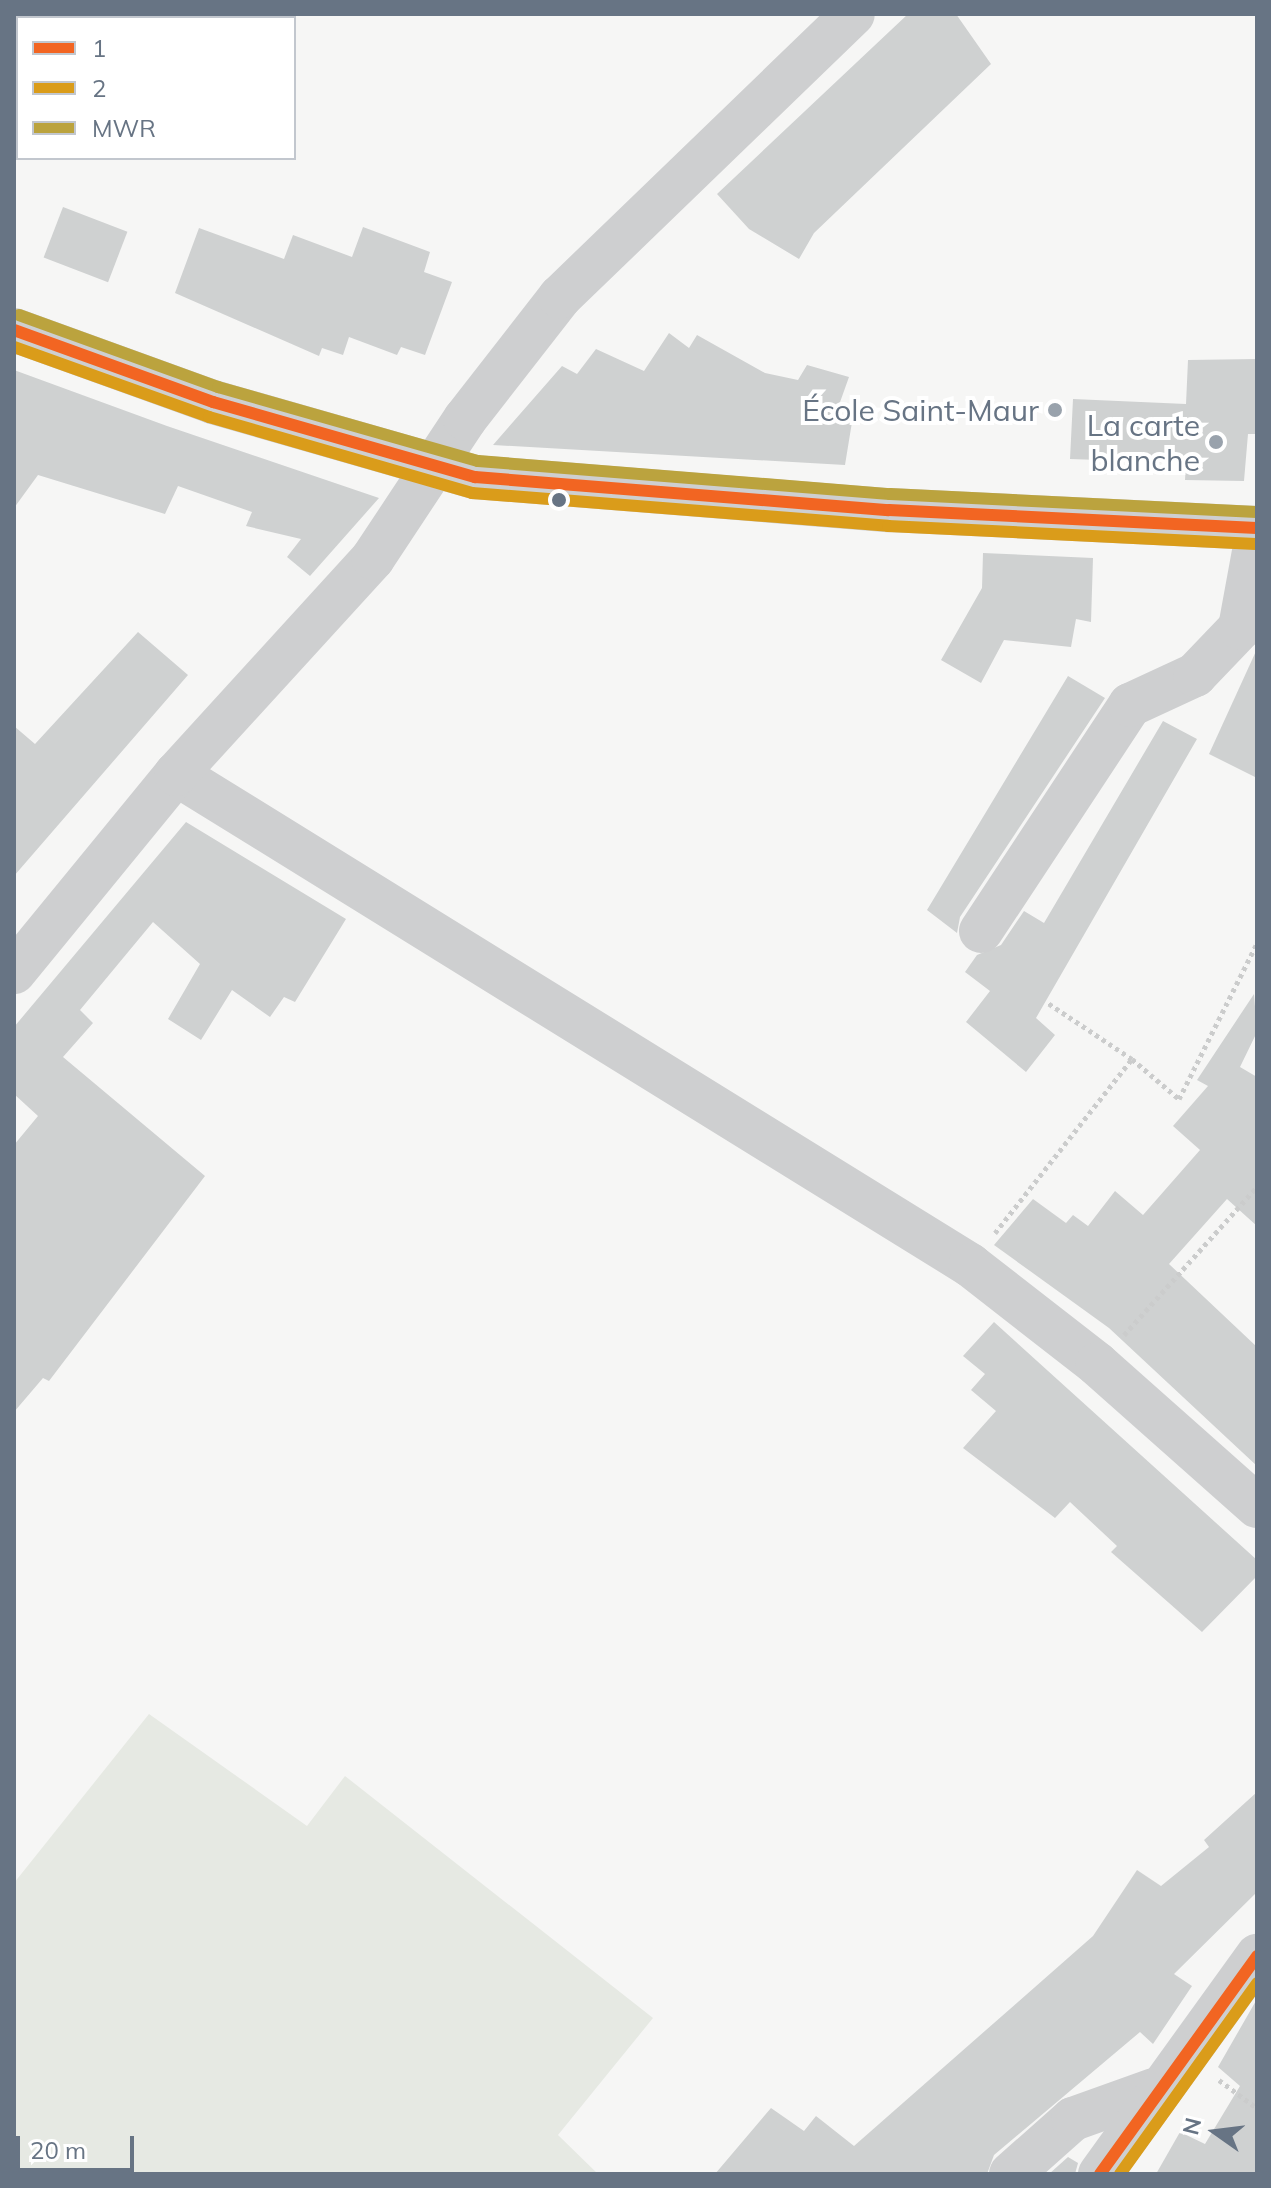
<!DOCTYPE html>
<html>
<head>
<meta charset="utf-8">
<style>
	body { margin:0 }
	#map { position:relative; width:1271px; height:2188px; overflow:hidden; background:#f6f6f5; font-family:Mulish,sans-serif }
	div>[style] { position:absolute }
	.green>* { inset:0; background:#e6e9e3 }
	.building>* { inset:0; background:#cfd1d1; transform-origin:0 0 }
	.path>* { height:5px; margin-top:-2.5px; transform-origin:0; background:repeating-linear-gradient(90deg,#cbcccc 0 4px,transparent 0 8px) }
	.minor>* { height:44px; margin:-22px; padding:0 22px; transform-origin:22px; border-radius:22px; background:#cecfd0 }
	.bus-1>* { height:12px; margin:-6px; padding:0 6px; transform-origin:6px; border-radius:6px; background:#f26522 }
	.bus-2>* { height:12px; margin:-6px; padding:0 6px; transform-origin:6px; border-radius:6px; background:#da9c1a }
	.bus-3>* { height:12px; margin:-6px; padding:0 6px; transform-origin:6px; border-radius:6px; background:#bba33e }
	.dots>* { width:22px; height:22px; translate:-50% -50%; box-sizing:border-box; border:4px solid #fff; border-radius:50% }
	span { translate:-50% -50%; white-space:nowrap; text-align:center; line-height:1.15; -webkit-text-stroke:8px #fff; paint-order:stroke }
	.poi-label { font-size:30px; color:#677484 }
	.right { translate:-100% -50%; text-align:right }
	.frame { position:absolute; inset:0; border:16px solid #677484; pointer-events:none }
	.legend { position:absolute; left:16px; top:16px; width:280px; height:144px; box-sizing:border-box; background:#fff; border:2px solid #c2c7ce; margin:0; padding:10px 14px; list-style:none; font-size:24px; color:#677484 }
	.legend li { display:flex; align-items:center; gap:16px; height:40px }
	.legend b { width:40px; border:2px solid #c2c7ce }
	.north { position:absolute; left:1175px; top:2092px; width:80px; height:80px; -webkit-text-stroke:6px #fff; paint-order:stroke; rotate:284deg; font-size:22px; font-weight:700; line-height:32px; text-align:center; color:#677484 }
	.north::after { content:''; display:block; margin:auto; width:28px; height:36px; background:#677484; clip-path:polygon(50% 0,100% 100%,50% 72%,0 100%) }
	.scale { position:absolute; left:16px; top:2136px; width:118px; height:36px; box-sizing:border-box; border:4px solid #677484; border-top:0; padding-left:10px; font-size:24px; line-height:28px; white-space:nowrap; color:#677484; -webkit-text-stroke:6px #fff; paint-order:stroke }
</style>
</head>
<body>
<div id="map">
	<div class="green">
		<div style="clip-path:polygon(149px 1714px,307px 1826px,345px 1776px,653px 2018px,558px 2135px,598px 2174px,14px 2174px,14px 1883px)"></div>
	</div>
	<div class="building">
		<div style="clip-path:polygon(908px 14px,956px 14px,991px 64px,814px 233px,799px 259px,749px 229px,717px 194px)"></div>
		<div style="left:63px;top:207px;width:69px;height:54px;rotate:21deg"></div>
		<div style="clip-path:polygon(363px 227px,430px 252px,424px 272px,452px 282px,425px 355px,401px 347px,397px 355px,349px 337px,343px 355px,322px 348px,319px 356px,175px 293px,199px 228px,284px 259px,293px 235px,352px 257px)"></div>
		<div style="clip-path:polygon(669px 333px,689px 348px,697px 335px,765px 373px,798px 380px,807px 365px,849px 377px,834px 419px,852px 422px,845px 465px,493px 445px,562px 366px,577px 374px,596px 349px,644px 371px)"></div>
		<div style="clip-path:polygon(1257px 359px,1257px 434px,1248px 434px,1244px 481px,1185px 480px,1186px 463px,1070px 459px,1073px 399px,1186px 404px,1188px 360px)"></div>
		<div style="clip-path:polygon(14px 370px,167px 426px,379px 498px,310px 576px,287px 557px,301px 539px,246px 526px,252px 512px,178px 486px,165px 514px,38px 475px,14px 508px)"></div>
		<div style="clip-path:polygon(983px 553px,1093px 558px,1091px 622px,1076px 619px,1071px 647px,1004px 640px,981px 683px,941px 660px,982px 588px)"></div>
		<div style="clip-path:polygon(138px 632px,188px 675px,14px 876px,14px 726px,35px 744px)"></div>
		<div style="clip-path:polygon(1257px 649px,1257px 778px,1209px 754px)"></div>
		<div style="clip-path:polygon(1068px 676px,1105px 698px,960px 917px,957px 933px,927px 910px)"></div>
		<div style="clip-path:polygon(1163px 721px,1197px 739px,1036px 1018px,1055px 1035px,1026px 1072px,966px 1022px,990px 991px,965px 972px,977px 955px,1001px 945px,1024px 911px,1044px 923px)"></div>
		<div style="clip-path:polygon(186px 822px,346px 919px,295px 1002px,284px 997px,270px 1017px,232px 990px,201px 1040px,168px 1019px,200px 964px,153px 922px,80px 1010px,93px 1023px,63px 1057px,205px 1176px,49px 1381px,43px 1378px,14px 1412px,14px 1145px,38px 1116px,14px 1094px,14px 1027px)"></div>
		<div style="clip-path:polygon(1254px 994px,1257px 1032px,1240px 1067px,1257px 1077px,1257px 1226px,1227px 1199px,1169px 1264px,1257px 1347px,1257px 1466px,1109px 1328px,994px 1245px,1033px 1199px,1066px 1223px,1073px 1215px,1088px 1226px,1115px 1191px,1143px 1215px,1200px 1150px,1173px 1126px,1208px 1086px,1197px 1080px)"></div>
		<div style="clip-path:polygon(994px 1322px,1257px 1560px,1257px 1576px,1202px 1632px,1111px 1552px,1117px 1546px,1070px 1502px,1055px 1518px,963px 1448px,996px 1411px,971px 1390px,985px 1374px,963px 1356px)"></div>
		<div style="clip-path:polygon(1257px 1792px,1257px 1892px,1174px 1974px,1192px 1986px,1153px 2044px,1140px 2032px,994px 2155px,987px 2174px,715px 2174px,771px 2108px,804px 2131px,816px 2116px,854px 2146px,1093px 1936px,1137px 1870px,1161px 1886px,1209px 1847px,1204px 1840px)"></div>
		<div style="clip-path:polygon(1257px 1999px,1257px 2174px,1156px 2174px,1180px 2132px,1205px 2144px,1240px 2086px,1218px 2067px)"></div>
		<div style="clip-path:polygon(1068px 2157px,1078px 2163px,1075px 2174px,1049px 2174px)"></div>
	</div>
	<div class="path">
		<div style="left:1132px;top:1059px;width:62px;rotate:40.4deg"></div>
		<div style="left:1179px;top:1099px;width:174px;rotate:-63.4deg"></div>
		<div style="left:995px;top:1233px;width:221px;rotate:-51.8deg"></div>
		<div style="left:1132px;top:1059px;width:101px;rotate:-146.3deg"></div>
		<div style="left:1124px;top:1335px;width:199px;rotate:-48.1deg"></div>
		<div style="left:1219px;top:2080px;width:47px;rotate:36.4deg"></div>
	</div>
	<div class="minor">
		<div style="left:14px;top:330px;width:212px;rotate:19.9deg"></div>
		<div style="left:213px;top:402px;width:273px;rotate:16deg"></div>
		<div style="left:475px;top:477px;width:415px;rotate:4.6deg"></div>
		<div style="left:889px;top:510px;width:368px;rotate:2.8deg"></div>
		<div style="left:176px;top:774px;width:934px;rotate:31.73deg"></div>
		<div style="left:970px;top:1265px;width:161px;rotate:37.9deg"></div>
		<div style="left:1097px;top:1364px;width:214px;rotate:41.6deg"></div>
		<div style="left:981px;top:931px;width:271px;rotate:-56.6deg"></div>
		<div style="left:1130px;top:705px;width:72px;rotate:-24.8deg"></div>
		<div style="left:1195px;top:675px;width:65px;rotate:-46.2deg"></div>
		<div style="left:1240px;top:628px;width:95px;rotate:-79.6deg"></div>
		<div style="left:14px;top:972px;width:256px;rotate:-50.7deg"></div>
		<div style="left:176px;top:774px;width:292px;rotate:-47.6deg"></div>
		<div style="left:373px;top:558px;width:167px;rotate:-56.5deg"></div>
		<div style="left:465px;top:419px;width:155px;rotate:-52.1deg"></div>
		<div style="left:560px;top:297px;width:407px;rotate:-44deg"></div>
		<div style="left:1011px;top:2174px;width:83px;rotate:-41.6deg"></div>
		<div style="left:1073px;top:2119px;width:86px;rotate:-19.7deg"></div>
		<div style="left:1100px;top:2174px;width:269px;rotate:-54.2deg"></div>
	</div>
	<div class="bus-1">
		<div style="left:14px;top:330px;width:212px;rotate:19.9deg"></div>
		<div style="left:213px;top:402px;width:273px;rotate:16deg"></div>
		<div style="left:475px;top:477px;width:415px;rotate:4.6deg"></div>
		<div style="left:889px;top:510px;width:368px;rotate:2.8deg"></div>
		<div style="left:1100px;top:2174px;width:269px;rotate:-54.2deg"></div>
	</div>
	<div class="bus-2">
		<div style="left:14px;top:347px;width:207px;rotate:19.7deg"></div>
		<div style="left:209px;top:417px;width:274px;rotate:16.1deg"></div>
		<div style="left:472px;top:493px;width:417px;rotate:4.5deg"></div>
		<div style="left:888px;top:526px;width:368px;rotate:2.8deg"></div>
		<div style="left:1120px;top:2174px;width:235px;rotate:-54.3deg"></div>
	</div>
	<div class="bus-3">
		<div style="left:19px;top:315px;width:212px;rotate:19.9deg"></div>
		<div style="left:218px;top:387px;width:270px;rotate:15.9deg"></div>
		<div style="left:478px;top:461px;width:413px;rotate:4.6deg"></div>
		<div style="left:890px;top:494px;width:367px;rotate:2.8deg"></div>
	</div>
	<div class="dots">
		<div style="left:1055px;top:410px;background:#99a2ac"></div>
		<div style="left:1216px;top:442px;background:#99a2ac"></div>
		<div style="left:559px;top:500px;background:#677484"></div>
	</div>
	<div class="poi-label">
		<span class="right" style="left:1039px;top:410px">École Saint-Maur</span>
		<span class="right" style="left:1200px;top:442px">La carte<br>blanche</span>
	</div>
	<div class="frame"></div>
	<ul class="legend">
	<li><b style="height:10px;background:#f26522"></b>1</li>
	<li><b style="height:10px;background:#da9c1a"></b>2</li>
	<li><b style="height:10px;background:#bba33e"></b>MWR</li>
	</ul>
	<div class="north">N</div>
	<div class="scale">20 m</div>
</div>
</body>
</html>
